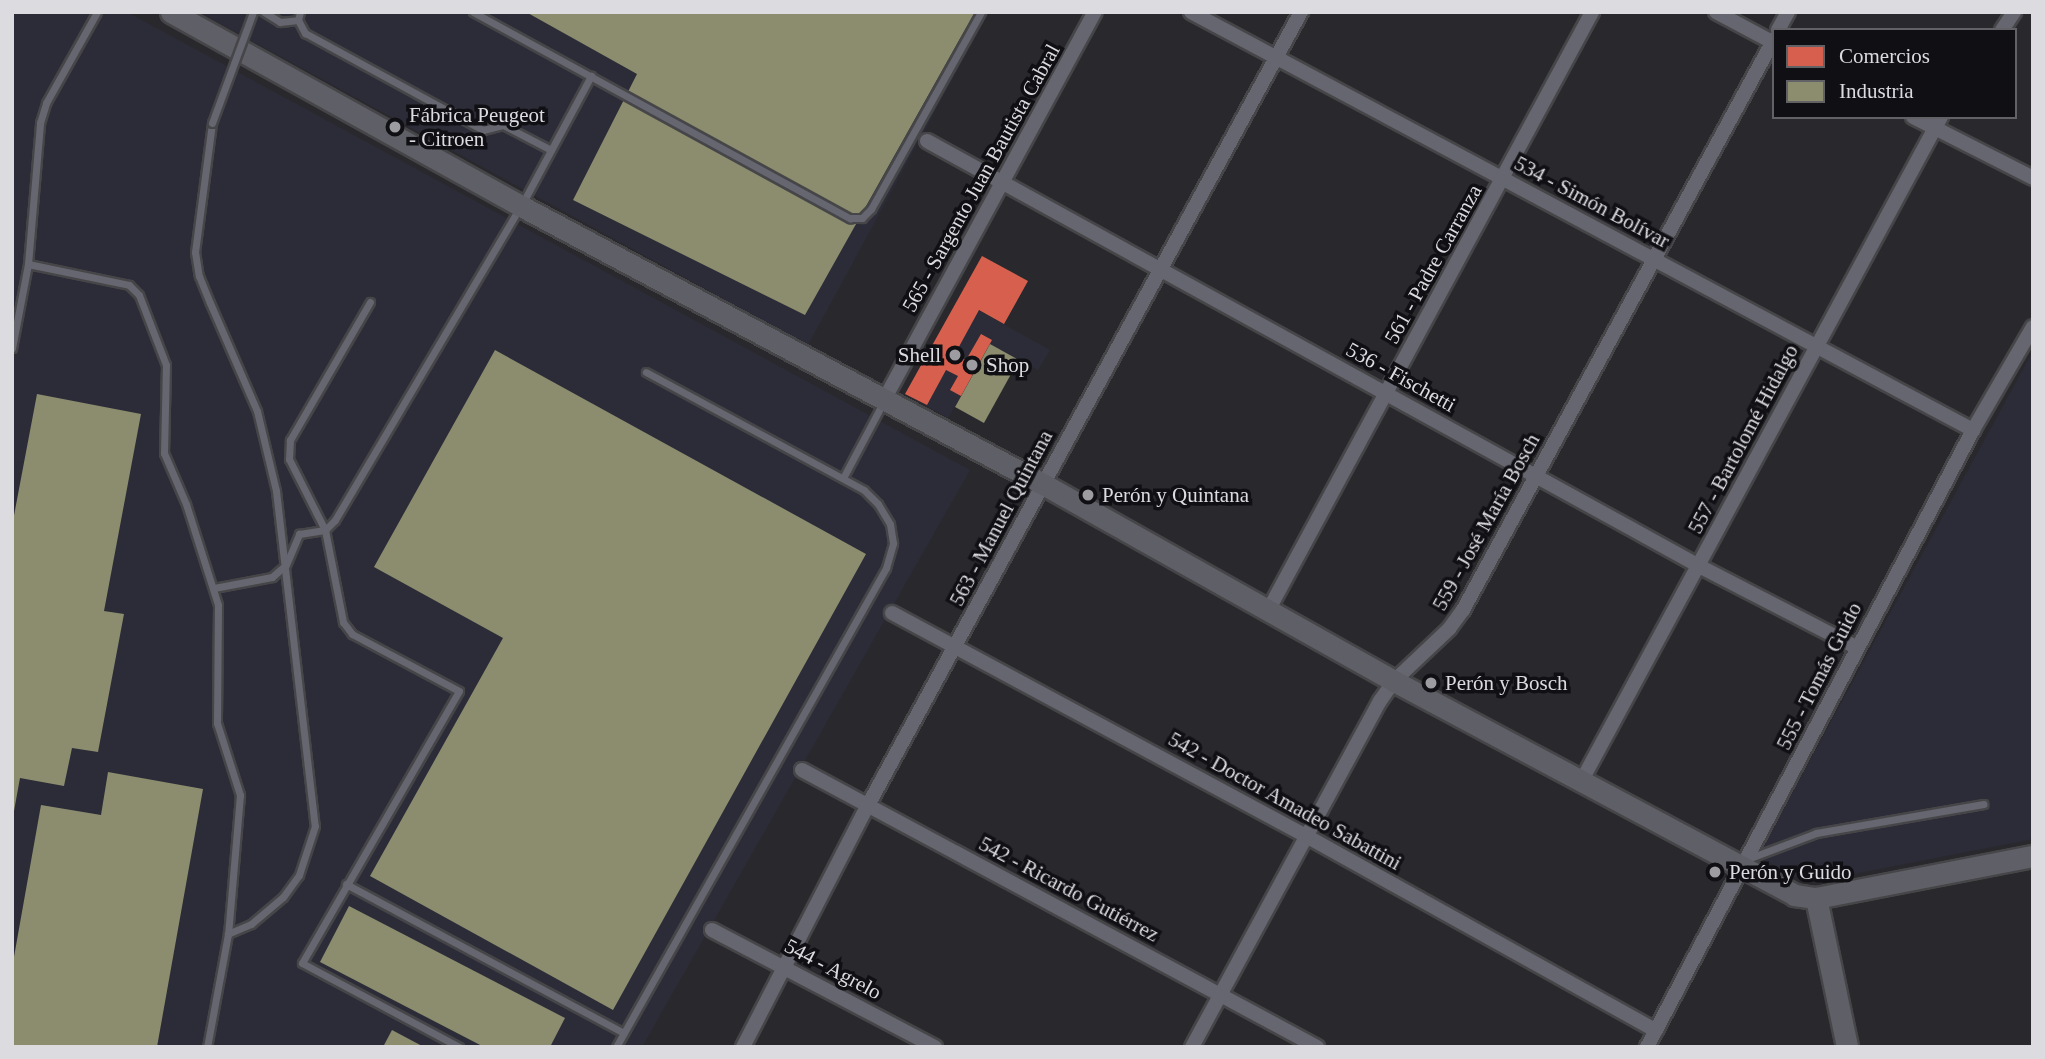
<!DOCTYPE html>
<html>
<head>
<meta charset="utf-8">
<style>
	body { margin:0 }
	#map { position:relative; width:2045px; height:1059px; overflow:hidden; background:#29292d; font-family:Georgia,serif }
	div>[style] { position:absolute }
	.built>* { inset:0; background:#2c2c38 }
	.shops>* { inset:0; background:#d6604d }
	.industry>* { inset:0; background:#8c8c6e; transform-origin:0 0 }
	.roads { filter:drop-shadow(2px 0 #464649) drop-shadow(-2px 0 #464649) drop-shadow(0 2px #464649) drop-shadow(0 -2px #464649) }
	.lane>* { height:7px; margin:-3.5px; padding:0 3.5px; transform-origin:3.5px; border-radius:3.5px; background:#65666f }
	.street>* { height:14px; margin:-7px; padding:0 7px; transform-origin:7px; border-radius:7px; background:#65666f }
	.secondary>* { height:21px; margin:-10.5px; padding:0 10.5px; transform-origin:10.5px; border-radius:10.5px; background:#5f5f68 }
	.bridges { filter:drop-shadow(2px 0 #464649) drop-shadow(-2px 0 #464649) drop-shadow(0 2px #464649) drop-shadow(0 -2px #464649) }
	.lane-bridge>* { height:7px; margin:-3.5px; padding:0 3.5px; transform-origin:3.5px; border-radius:3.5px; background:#65666f }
	.dots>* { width:19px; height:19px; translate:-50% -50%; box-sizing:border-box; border:4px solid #101014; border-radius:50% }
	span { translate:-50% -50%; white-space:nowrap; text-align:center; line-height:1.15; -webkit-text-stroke:7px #101014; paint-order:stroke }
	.poi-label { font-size:21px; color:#dbdbe0 }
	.left { translate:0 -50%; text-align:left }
	.right { translate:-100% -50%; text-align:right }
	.street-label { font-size:21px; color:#dbdbe0 }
	.frame { position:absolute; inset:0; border:14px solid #dbdbe0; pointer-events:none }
	.legend { position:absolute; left:1772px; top:28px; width:245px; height:91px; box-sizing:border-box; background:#101014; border:2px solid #616166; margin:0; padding:9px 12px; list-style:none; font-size:21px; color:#dbdbe0 }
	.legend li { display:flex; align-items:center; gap:14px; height:35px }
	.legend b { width:35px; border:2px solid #616166 }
</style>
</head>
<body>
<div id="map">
	<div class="built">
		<div style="clip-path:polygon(12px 12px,127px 12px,970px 470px,642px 1047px,12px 1047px)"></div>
		<div style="clip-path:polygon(199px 12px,989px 12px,808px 345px)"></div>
		<div style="clip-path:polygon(958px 299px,1050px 350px,1038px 370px,990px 344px,948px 418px,905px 394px)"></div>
		<div style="clip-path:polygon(2033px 351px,2033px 839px,1807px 883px,1764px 860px,1761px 850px)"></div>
	</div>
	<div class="shops">
		<div style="clip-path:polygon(982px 256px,1028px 281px,1004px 324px,979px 310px,955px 354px,966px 360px,981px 334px,992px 340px,961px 396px,950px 390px,958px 376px,946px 370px,927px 405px,905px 394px)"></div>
	</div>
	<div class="industry">
		<div style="clip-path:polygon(526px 12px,975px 12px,805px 315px,573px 200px,637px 74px)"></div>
		<div style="left:990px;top:344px;width:33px;height:72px;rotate:29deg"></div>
		<div style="clip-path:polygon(495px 350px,866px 554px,613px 1010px,370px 876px,503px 638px,374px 567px)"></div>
		<div style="clip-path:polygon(37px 394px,141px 414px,104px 611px,124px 614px,98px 752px,72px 748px,64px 786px,20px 778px,14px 811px,12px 526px)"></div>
		<div style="clip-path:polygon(108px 772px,203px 789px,157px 1047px,12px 1047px,12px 968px,41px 805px,101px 815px)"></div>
		<div style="clip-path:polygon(349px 906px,565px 1018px,550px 1047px,484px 1047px,320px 962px)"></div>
		<div style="clip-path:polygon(392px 1030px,424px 1047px,383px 1047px)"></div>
	</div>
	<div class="roads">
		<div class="lane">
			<div style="left:264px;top:12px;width:19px;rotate:32deg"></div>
			<div style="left:280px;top:22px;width:18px;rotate:-6deg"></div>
			<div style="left:300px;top:12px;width:8px;rotate:104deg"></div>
			<div style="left:298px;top:20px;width:15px;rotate:62deg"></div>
			<div style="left:305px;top:33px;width:203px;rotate:28.6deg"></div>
			<div style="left:483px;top:130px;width:21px;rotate:-14deg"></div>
			<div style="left:503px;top:125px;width:54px;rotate:27.5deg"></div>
			<div style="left:473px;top:12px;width:430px;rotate:28.7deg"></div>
			<div style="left:850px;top:218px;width:12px"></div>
			<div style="left:862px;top:218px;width:13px;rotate:-45deg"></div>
			<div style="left:871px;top:209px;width:226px;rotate:-60.8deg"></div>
			<div style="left:212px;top:123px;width:130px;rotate:97.5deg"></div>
			<div style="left:195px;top:252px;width:24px;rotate:81deg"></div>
			<div style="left:199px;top:276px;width:29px;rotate:68deg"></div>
			<div style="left:210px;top:303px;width:118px;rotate:66.5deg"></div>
			<div style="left:257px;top:411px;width:82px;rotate:76.6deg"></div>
			<div style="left:276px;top:491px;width:337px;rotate:83.4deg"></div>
			<div style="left:315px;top:826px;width:52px;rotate:108.1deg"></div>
			<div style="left:299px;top:875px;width:27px;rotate:126deg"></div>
			<div style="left:283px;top:897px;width:42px;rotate:139.8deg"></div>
			<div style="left:251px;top:924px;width:25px;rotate:157deg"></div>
			<div style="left:28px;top:264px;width:103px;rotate:11.7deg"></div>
			<div style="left:129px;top:285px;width:14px;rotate:45deg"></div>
			<div style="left:139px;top:295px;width:75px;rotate:68.9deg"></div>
			<div style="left:166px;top:365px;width:88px;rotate:91.3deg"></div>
			<div style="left:164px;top:453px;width:56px;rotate:66.7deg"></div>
			<div style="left:186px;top:504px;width:106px;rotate:72.4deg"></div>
			<div style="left:218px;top:605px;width:118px;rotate:90.5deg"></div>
			<div style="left:217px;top:723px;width:76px;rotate:72.3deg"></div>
			<div style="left:240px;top:795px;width:140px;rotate:94.9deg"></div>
			<div style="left:228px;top:934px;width:115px;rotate:100.5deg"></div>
			<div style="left:370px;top:302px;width:160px;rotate:120.1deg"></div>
			<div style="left:290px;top:440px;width:19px;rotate:93deg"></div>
			<div style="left:289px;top:459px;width:80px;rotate:63.1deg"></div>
			<div style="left:325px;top:530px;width:94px;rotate:78.9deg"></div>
			<div style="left:343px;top:622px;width:15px;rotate:53deg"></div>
			<div style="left:352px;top:634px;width:121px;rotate:28deg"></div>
			<div style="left:459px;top:691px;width:314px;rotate:120deg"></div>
			<div style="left:302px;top:963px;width:178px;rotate:28.1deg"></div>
			<div style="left:12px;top:348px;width:86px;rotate:-79.2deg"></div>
			<div style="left:28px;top:264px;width:142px;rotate:-85.1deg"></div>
			<div style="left:40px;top:123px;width:21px;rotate:-73deg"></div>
			<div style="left:46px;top:103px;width:104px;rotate:-60.7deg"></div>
			<div style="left:843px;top:478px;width:87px;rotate:-62deg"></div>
			<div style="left:214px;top:588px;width:59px;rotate:-10.7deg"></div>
			<div style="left:272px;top:577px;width:18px;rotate:-41deg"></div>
			<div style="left:286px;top:565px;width:34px;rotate:-67deg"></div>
			<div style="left:299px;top:534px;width:26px;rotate:-9deg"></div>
			<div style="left:325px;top:530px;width:14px;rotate:-45deg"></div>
			<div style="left:335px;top:520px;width:365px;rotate:-59.4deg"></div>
			<div style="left:521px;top:206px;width:148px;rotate:-61.7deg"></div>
			<div style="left:1750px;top:858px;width:71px;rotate:-20.7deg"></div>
			<div style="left:1816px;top:833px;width:170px;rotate:-9.8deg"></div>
			<div style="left:346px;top:884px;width:315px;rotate:28.2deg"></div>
			<div style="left:616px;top:1047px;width:550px;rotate:-60.59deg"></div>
			<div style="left:886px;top:568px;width:26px;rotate:-74deg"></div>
			<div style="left:893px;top:543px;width:19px;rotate:-99deg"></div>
			<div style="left:890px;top:524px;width:23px;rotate:-121deg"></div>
			<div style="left:878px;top:504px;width:20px;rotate:-135deg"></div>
			<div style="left:864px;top:490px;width:248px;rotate:-151.6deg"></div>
		</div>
		<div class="street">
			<div style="left:1191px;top:12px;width:887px;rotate:28.13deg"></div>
			<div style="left:1716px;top:12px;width:66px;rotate:28.1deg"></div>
			<div style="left:1778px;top:30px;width:21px;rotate:-61deg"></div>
			<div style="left:2002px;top:30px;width:22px;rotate:-56deg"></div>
			<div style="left:1913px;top:117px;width:135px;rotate:26.9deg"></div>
			<div style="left:927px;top:141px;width:881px;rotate:28.83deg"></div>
			<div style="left:1699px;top:566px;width:177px;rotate:27.3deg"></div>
			<div style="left:884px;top:400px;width:442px;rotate:-61.5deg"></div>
			<div style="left:1269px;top:609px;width:679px;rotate:-61.58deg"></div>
			<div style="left:892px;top:613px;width:472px;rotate:28.3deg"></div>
			<div style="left:1308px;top:837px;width:398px;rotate:29.1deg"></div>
			<div style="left:802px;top:770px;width:585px;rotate:28.27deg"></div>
			<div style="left:1582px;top:780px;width:754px;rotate:-61.57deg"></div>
			<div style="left:712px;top:930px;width:252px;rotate:27.7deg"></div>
			<div style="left:743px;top:1047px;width:270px;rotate:-62.7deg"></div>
			<div style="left:867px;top:807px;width:906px;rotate:-61.37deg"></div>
			<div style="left:1192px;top:1047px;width:394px;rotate:-61.5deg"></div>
			<div style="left:1380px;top:701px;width:24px;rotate:-55deg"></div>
			<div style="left:1394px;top:681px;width:76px;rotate:-43.4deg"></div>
			<div style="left:1449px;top:629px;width:24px;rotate:-54deg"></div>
			<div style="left:1463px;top:610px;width:650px;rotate:-61.42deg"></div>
			<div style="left:1647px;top:1047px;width:698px;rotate:-62.15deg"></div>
			<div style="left:1973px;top:430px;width:119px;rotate:-59.8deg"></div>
		</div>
		<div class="secondary">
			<div style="left:171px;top:12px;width:400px;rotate:29deg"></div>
			<div style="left:521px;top:206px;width:591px;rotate:28.04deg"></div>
			<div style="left:1043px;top:484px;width:403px;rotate:29.3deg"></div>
			<div style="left:1394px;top:681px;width:454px;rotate:28.1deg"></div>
			<div style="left:1794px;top:895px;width:22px;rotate:8deg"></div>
			<div style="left:1816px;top:898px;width:221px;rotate:-11deg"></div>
			<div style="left:1816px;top:898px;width:152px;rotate:78.2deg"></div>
		</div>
	</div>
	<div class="bridges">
		<div class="lane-bridge">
			<div style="left:212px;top:123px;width:118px;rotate:-69.7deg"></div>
		</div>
	</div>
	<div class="dots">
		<div style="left:395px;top:127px;background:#9d9da1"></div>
		<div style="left:955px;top:355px;background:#9d9da1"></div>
		<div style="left:972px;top:365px;background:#9d9da1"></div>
		<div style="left:1088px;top:495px;background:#9d9da1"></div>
		<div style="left:1431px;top:683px;background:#9d9da1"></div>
		<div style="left:1715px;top:872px;background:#9d9da1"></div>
	</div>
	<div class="poi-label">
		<span class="left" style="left:409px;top:127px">Fábrica Peugeot<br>- Citroen</span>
		<span class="right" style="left:941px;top:355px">Shell</span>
		<span class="left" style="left:986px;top:365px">Shop</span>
		<span class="left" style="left:1102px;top:495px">Perón y Quintana</span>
		<span class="left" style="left:1445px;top:683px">Perón y Bosch</span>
		<span class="left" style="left:1729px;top:872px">Perón y Guido</span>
	</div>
	<div class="street-label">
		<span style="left:981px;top:178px;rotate:-61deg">565 - Sargento Juan Bautista Cabral</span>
		<span style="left:1592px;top:202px;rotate:28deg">534 - Simón Bolívar</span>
		<span style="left:1433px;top:264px;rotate:-61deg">561 - Padre Carranza</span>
		<span style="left:1401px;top:377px;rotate:29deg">536 - Fischetti</span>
		<span style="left:1743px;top:439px;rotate:-62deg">557 - Bartolomé Hidalgo</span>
		<span style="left:1001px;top:518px;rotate:-62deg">563 - Manuel Quintana</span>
		<span style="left:1486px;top:522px;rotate:-61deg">559 - José María Bosch</span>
		<span style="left:1819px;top:676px;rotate:-63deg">555 - Tomás Guido</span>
		<span style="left:1285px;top:801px;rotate:29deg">542 - Doctor Amadeo Sabattini</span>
		<span style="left:1069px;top:889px;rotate:28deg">542 - Ricardo Gutiérrez</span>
		<span style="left:833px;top:969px;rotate:28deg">544 - Agrelo</span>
	</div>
	<div class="frame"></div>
	<ul class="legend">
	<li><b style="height:19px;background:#d6604d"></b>Comercios</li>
	<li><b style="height:19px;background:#8c8c6e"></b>Industria</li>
	</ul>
</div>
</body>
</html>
